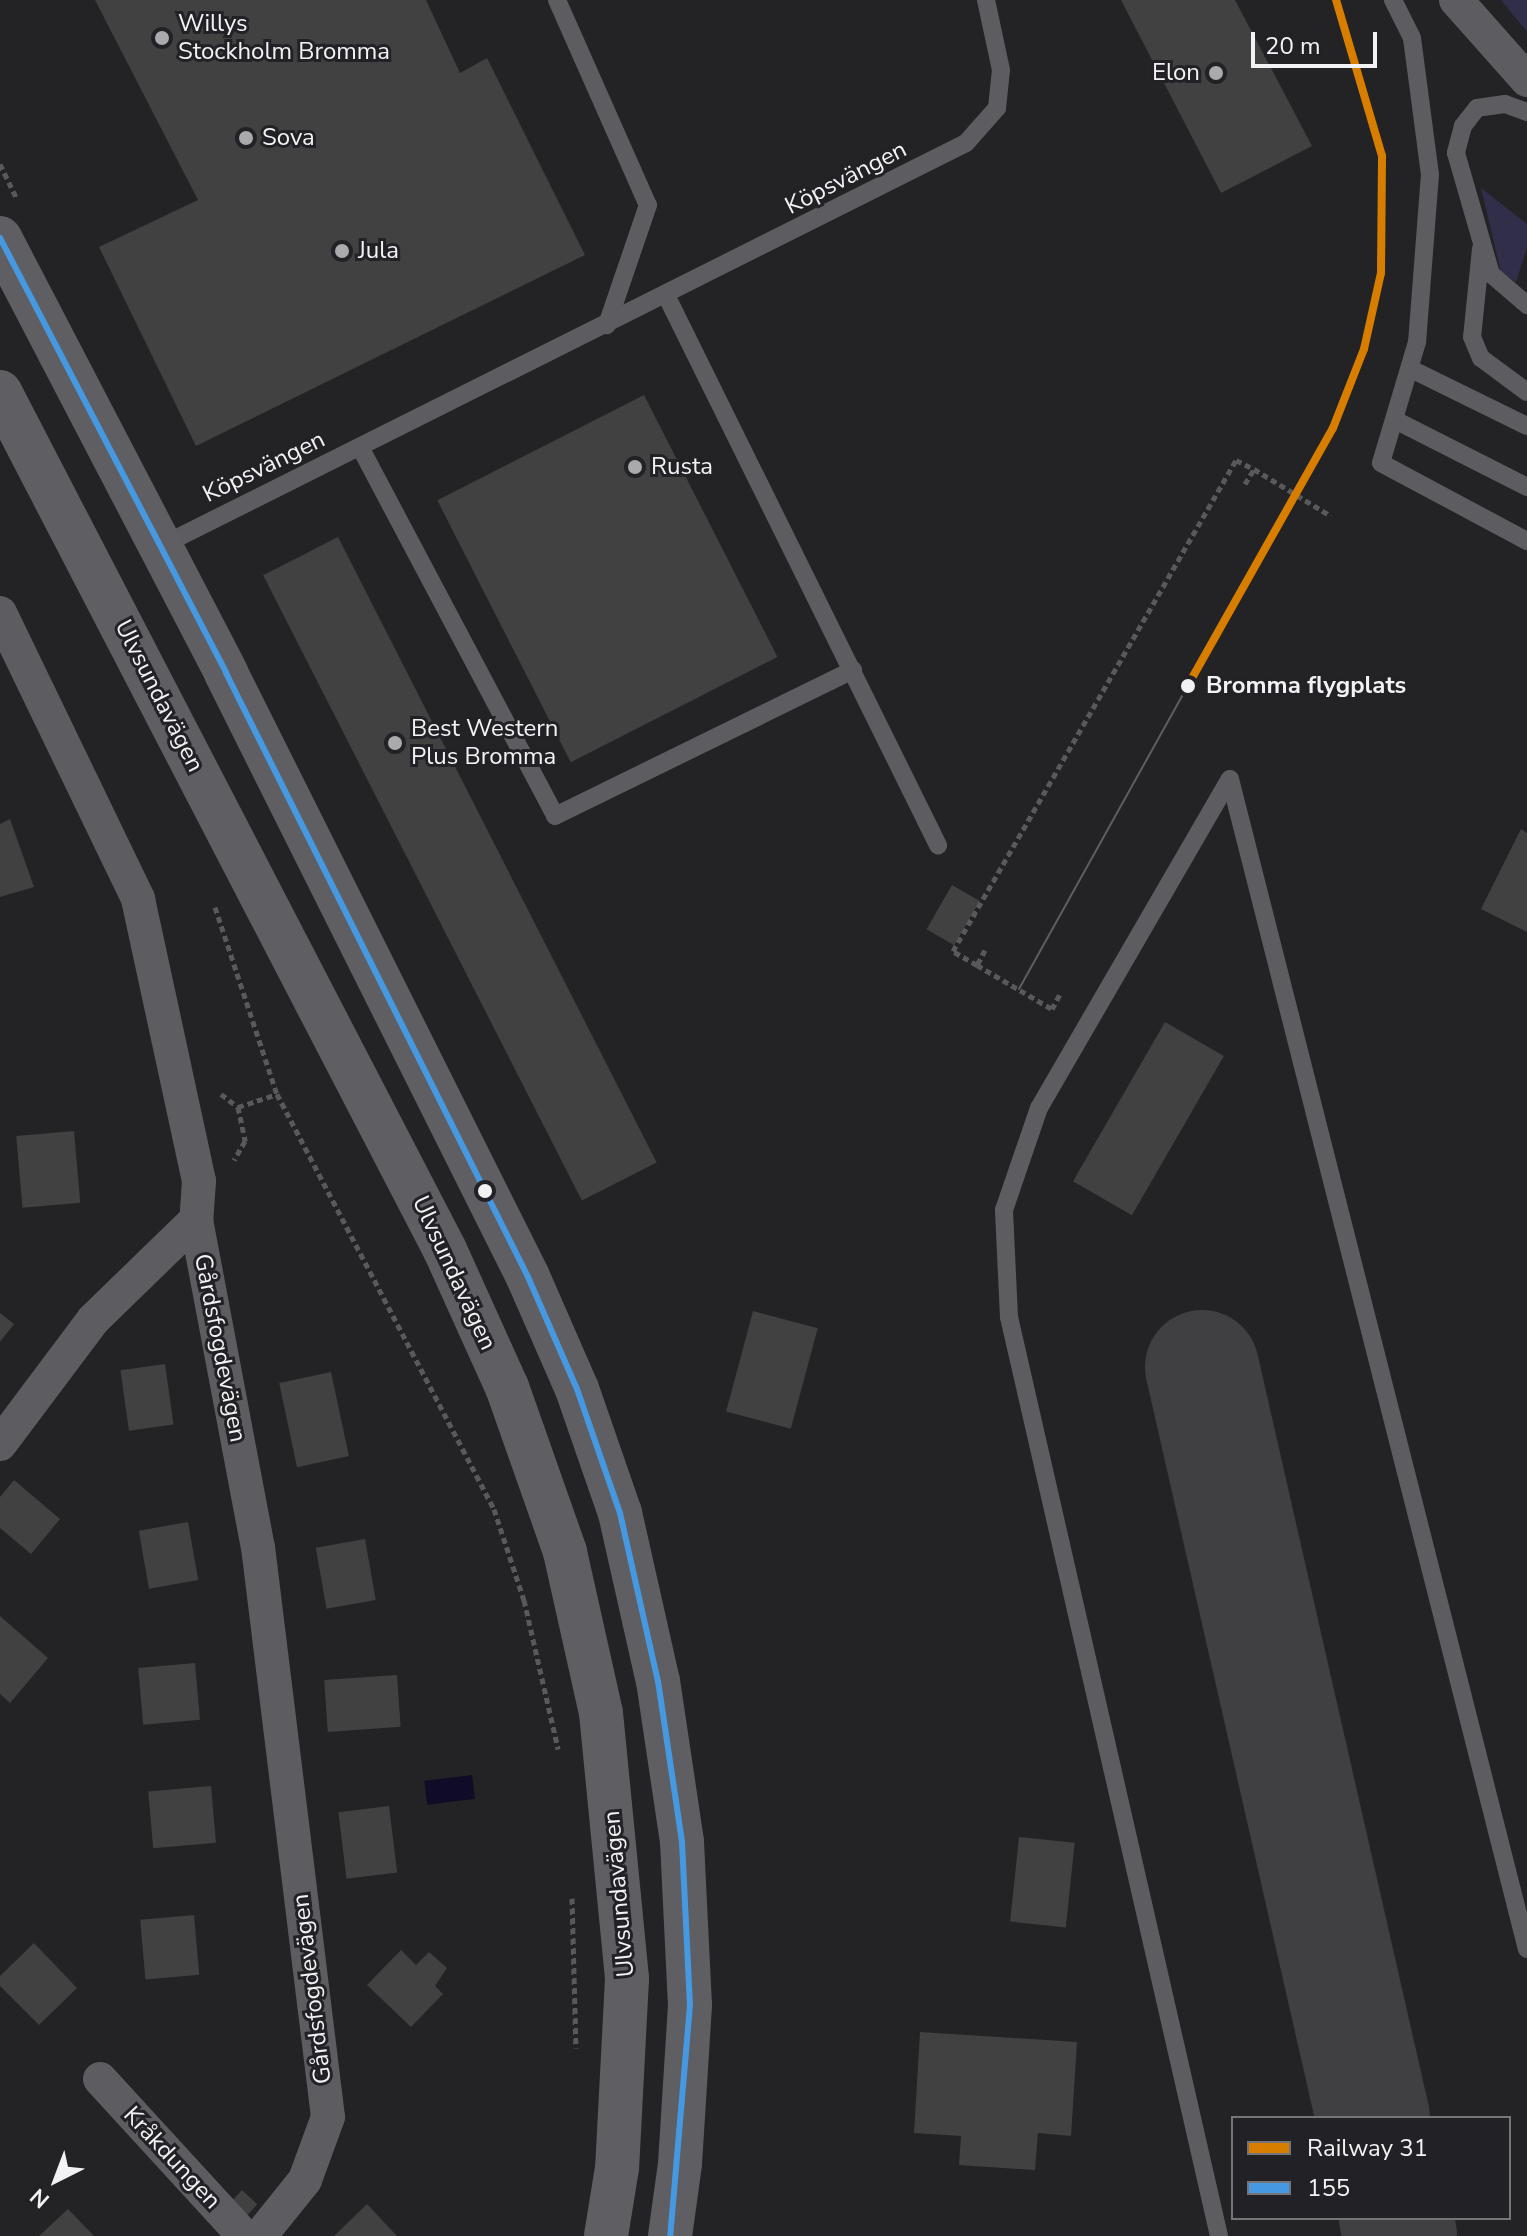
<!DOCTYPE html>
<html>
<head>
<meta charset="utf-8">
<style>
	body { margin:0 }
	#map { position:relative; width:1527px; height:2236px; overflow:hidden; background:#232325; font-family:"Nunito Sans",sans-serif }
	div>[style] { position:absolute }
	.green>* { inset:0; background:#302e49 }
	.water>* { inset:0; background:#100b26; transform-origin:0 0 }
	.taxiway>* { height:114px; margin:-57px; padding:0 57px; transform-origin:57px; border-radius:57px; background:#404043 }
	.building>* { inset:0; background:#414142; transform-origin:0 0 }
	.path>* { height:5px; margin-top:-2.5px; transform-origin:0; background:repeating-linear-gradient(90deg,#59595c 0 6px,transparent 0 10px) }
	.service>* { height:18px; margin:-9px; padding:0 9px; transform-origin:9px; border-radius:9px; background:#5d5d61 }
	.minor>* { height:34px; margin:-17px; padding:0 17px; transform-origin:17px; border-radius:17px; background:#5d5d61 }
	.primary>* { height:44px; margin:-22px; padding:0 22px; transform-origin:22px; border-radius:22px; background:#5e5e63 }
	.tram>* { height:2px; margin:-1px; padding:0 1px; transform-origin:1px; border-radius:1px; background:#5e5e61 }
	.bus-1>* { height:6px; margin:-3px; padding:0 3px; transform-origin:3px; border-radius:3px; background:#4699e1 }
	.rail-1>* { height:8px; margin:-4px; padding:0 4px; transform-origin:4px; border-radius:4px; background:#d77d00 }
	.dots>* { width:22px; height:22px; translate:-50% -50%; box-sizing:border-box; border:4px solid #222226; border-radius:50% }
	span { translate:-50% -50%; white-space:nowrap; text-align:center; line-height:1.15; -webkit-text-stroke:6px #222226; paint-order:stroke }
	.poi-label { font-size:24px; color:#f2f2f5 }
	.left { translate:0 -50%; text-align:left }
	.right { translate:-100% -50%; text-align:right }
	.street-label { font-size:24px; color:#f2f2f5 }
	.stop-label { font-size:24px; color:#f2f2f5; font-weight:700 }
	.legend { position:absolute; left:1231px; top:2116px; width:280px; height:104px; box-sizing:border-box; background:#222226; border:2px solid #757579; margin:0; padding:10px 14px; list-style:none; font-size:24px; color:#f2f2f5 }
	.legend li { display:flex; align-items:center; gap:16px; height:40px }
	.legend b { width:40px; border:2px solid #757579 }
	.north { position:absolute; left:16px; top:2140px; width:80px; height:80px; -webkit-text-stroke:6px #222226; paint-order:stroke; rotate:222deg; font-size:22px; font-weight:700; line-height:32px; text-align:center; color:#f2f2f5 }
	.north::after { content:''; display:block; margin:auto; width:28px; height:36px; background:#f2f2f5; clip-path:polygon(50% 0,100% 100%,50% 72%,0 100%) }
	.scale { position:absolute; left:1251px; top:32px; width:126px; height:36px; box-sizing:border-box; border:4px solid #f2f2f5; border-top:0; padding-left:10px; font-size:24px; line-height:28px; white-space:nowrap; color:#f2f2f5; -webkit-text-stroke:6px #222226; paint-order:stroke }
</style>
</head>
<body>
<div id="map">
	<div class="green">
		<div style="clip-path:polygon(1501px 0,1527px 0,1527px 31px,1518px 21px)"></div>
		<div style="clip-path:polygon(1481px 188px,1527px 224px,1527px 248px,1516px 282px,1501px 272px)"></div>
	</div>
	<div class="water">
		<div style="left:472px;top:1775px;width:24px;height:48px;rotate:83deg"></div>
	</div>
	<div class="taxiway">
		<div style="left:1202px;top:1367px;width:770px;rotate:77.17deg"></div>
		<div style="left:1396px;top:2218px;width:18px;rotate:77deg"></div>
	</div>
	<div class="building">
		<div style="clip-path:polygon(95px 0,426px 0,460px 73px,487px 58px,585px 255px,196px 446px,99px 247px,198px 200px)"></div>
		<div style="clip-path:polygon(1121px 0,1235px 0,1312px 146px,1221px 193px)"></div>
		<div style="left:644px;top:395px;width:294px;height:232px;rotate:63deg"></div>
		<div style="left:338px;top:537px;width:702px;height:84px;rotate:63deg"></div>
		<div style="clip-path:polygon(10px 819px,34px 887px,0 897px,0 824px)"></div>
		<div style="clip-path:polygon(1521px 829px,1527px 833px,1527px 932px,1481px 909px)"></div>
		<div style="left:952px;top:885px;width:32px;height:51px;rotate:30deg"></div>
		<div style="left:1165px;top:1022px;width:68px;height:184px;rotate:30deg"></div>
		<div style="left:74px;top:1131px;width:72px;height:58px;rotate:85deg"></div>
		<div style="left:753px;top:1311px;width:67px;height:104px;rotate:15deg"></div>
		<div style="clip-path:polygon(0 1313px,14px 1324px,0 1342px)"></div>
		<div style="left:165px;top:1364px;width:61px;height:45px;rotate:82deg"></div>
		<div style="left:331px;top:1372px;width:86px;height:53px;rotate:78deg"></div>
		<div style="clip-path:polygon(14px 1480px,60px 1519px,31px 1554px,0 1528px,0 1497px)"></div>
		<div style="left:188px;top:1522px;width:59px;height:50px;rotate:80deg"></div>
		<div style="left:365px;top:1539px;width:62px;height:50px;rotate:80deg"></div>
		<div style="clip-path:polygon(0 1616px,48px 1658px,10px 1703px,0 1694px)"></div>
		<div style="left:195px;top:1663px;width:57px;height:57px;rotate:85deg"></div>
		<div style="left:397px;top:1675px;width:52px;height:73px;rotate:86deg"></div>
		<div style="left:211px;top:1786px;width:57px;height:63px;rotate:85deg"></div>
		<div style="left:389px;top:1806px;width:67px;height:51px;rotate:83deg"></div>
		<div style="left:1019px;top:1837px;width:56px;height:85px;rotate:6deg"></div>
		<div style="left:194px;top:1915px;width:60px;height:54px;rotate:85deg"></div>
		<div style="clip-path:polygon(34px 1943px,77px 1988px,39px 2025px,0 1986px,0 1976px)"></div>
		<div style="clip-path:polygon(401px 1950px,416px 1965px,429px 1952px,447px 1968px,435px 1986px,443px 1994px,411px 2027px,367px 1985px)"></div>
		<div style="clip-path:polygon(920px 2032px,1077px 2042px,1071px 2136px,1038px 2133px,1035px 2170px,959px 2165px,961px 2136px,914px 2133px)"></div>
		<div style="left:242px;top:2190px;width:21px;height:20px;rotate:43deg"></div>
		<div style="clip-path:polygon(367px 2204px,397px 2236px,334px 2236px)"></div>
		<div style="clip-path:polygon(68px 2209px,94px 2236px,39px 2236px)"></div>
	</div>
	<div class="path">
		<div style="left:0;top:164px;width:39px;rotate:64deg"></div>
		<div style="left:1245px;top:484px;width:17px;rotate:-59deg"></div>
		<div style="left:1254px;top:469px;width:90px;rotate:31.4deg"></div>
		<div style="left:215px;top:907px;width:197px;rotate:71.7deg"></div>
		<div style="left:277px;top:1094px;width:468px;rotate:62.4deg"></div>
		<div style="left:494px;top:1509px;width:96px;rotate:71.8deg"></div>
		<div style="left:524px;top:1600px;width:153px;rotate:77.1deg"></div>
		<div style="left:985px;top:950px;width:17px;rotate:118deg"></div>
		<div style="left:977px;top:965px;width:87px;rotate:30.4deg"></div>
		<div style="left:1052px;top:1009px;width:17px;rotate:-62deg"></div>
		<div style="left:977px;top:965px;width:28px;rotate:-150deg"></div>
		<div style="left:953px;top:951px;width:567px;rotate:-60.04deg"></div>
		<div style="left:1236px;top:460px;width:20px;rotate:27deg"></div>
		<div style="left:221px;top:1094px;width:21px;rotate:37deg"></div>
		<div style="left:238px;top:1107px;width:35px;rotate:78deg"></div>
		<div style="left:245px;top:1141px;width:22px;rotate:120deg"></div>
		<div style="left:238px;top:1107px;width:41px;rotate:-18.4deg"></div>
		<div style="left:572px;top:1898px;width:150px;rotate:88.5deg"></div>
	</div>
	<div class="service">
		<div style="left:557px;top:0;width:224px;rotate:66.1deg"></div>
		<div style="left:648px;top:205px;width:127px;rotate:108.9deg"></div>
		<div style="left:1393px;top:0;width:42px;rotate:63.4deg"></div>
		<div style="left:1412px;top:38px;width:137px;rotate:82.5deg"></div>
		<div style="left:1430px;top:174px;width:169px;rotate:94.4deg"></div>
		<div style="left:1417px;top:342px;width:126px;rotate:106.6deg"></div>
		<div style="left:1381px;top:463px;width:166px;rotate:28.1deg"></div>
		<div style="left:1527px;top:112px;width:23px;rotate:-160deg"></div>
		<div style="left:1505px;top:104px;width:28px;rotate:172deg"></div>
		<div style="left:1477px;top:108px;width:23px;rotate:128deg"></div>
		<div style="left:1463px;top:126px;width:28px;rotate:105deg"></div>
		<div style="left:1456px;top:153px;width:126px;rotate:73.9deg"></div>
		<div style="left:1491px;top:274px;width:48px;rotate:40.7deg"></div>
		<div style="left:1481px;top:249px;width:88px;rotate:95.8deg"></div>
		<div style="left:1472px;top:337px;width:23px;rotate:67deg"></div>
		<div style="left:1481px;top:358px;width:57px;rotate:36.5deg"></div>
		<div style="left:666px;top:295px;width:614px;rotate:63.69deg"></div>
		<div style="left:1411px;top:369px;width:129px;rotate:26.2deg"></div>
		<div style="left:1395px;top:420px;width:148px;rotate:26.9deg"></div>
		<div style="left:360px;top:447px;width:417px;rotate:62.1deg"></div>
		<div style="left:555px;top:816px;width:332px;rotate:-26.1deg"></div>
		<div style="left:161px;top:546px;width:900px;rotate:-26.59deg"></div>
		<div style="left:966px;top:143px;width:47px;rotate:-48.5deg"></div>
		<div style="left:997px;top:108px;width:38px;rotate:-84deg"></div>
		<div style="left:1001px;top:70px;width:72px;rotate:-102.1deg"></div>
		<div style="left:1219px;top:2236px;width:943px;rotate:-102.87deg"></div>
		<div style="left:1009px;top:1317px;width:107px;rotate:-92.7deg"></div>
		<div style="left:1004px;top:1210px;width:108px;rotate:-71.1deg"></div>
		<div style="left:1039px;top:1108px;width:380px;rotate:-59.9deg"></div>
		<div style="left:1230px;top:779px;width:1207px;rotate:75.76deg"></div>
	</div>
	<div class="minor">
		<div style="left:1456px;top:0;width:107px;rotate:48.4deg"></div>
		<div style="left:0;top:613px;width:318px;rotate:64.2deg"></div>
		<div style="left:138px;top:899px;width:289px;rotate:77.8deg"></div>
		<div style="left:199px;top:1181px;width:39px;rotate:94deg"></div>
		<div style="left:196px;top:1220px;width:333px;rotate:79.3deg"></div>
		<div style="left:258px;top:1547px;width:574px;rotate:83deg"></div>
		<div style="left:328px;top:2117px;width:67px;rotate:110.1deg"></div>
		<div style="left:305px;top:2180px;width:72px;rotate:128.8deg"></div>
		<div style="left:0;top:1444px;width:155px;rotate:-53.1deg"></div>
		<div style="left:93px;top:1320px;width:144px;rotate:-44.2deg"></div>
		<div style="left:100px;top:2079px;width:213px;rotate:47.5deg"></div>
	</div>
	<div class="primary">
		<div style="left:0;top:238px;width:490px;rotate:62.5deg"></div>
		<div style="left:226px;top:673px;width:675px;rotate:63.43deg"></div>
		<div style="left:528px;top:1277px;width:122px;rotate:66.4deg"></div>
		<div style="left:577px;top:1389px;width:131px;rotate:70.9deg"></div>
		<div style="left:620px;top:1513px;width:172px;rotate:77.3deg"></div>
		<div style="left:658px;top:1681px;width:163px;rotate:81.5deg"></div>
		<div style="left:682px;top:1842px;width:163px;rotate:87.2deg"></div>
		<div style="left:690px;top:2005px;width:159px;rotate:93.6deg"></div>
		<div style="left:680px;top:2164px;width:73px;rotate:97.9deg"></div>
		<div style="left:0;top:392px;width:967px;rotate:62.59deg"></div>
		<div style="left:445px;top:1250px;width:150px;rotate:65.7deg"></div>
		<div style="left:507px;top:1387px;width:175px;rotate:70.6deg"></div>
		<div style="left:565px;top:1552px;width:165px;rotate:77.4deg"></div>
		<div style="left:601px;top:1713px;width:267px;rotate:84.4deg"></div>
		<div style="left:627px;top:1979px;width:189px;rotate:93deg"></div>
		<div style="left:617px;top:2168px;width:69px;rotate:99.2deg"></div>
	</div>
	<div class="tram">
		<div style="left:1019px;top:989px;width:346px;rotate:-60.9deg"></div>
	</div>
	<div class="bus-1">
		<div style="left:0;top:238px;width:490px;rotate:62.5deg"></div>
		<div style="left:226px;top:673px;width:675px;rotate:63.43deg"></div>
		<div style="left:528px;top:1277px;width:122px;rotate:66.4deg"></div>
		<div style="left:577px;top:1389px;width:131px;rotate:70.9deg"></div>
		<div style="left:620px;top:1513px;width:172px;rotate:77.3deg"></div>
		<div style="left:658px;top:1681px;width:163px;rotate:81.5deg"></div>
		<div style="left:682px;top:1842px;width:163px;rotate:87.2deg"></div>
		<div style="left:690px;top:2005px;width:232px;rotate:94.9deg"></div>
	</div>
	<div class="rail-1">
		<div style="left:1187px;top:687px;width:297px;rotate:-60.6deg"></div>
		<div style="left:1333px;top:428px;width:85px;rotate:-68.6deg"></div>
		<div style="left:1364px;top:349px;width:78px;rotate:-77.4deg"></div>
		<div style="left:1381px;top:273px;width:117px;rotate:-89.5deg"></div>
		<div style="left:1382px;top:156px;width:163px;rotate:-106.4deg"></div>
	</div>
	<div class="dots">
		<div style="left:162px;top:38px;background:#aaaaac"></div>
		<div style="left:1216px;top:73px;background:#aaaaac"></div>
		<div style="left:246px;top:138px;background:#aaaaac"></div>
		<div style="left:342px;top:251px;background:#aaaaac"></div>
		<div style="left:635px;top:467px;background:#aaaaac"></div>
		<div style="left:1188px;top:686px;background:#f2f2f5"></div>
		<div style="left:395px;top:743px;background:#aaaaac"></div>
		<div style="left:485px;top:1191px;background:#f2f2f5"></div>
	</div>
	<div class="poi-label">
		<span class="left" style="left:178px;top:38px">Willys<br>Stockholm Bromma</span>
		<span class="right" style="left:1200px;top:73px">Elon</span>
		<span class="left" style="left:262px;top:138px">Sova</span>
		<span class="left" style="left:358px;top:251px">Jula</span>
		<span class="left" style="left:651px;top:467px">Rusta</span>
		<span class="left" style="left:411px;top:743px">Best Western<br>Plus Bromma</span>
	</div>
	<div class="street-label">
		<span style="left:846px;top:178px;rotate:-27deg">Köpsvängen</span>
		<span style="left:264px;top:467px;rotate:-26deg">Köpsvängen</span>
		<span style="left:159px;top:696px;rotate:63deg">Ulvsundavägen</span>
		<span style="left:454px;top:1273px;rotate:65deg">Ulvsundavägen</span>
		<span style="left:220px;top:1348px;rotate:79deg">Gårdsfogdevägen</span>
		<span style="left:619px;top:1894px;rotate:-95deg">Ulvsundavägen</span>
		<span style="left:312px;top:1989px;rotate:-97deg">Gårdsfogdevägen</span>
		<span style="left:172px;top:2158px;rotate:47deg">Kråkdungen</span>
	</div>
	<div class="stop-label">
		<span class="left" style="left:1206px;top:686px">Bromma flygplats</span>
	</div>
	<ul class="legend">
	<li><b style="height:10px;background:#d77d00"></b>Railway 31</li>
	<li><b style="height:10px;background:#4699e1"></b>155</li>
	</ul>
	<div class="north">N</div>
	<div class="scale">20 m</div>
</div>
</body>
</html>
